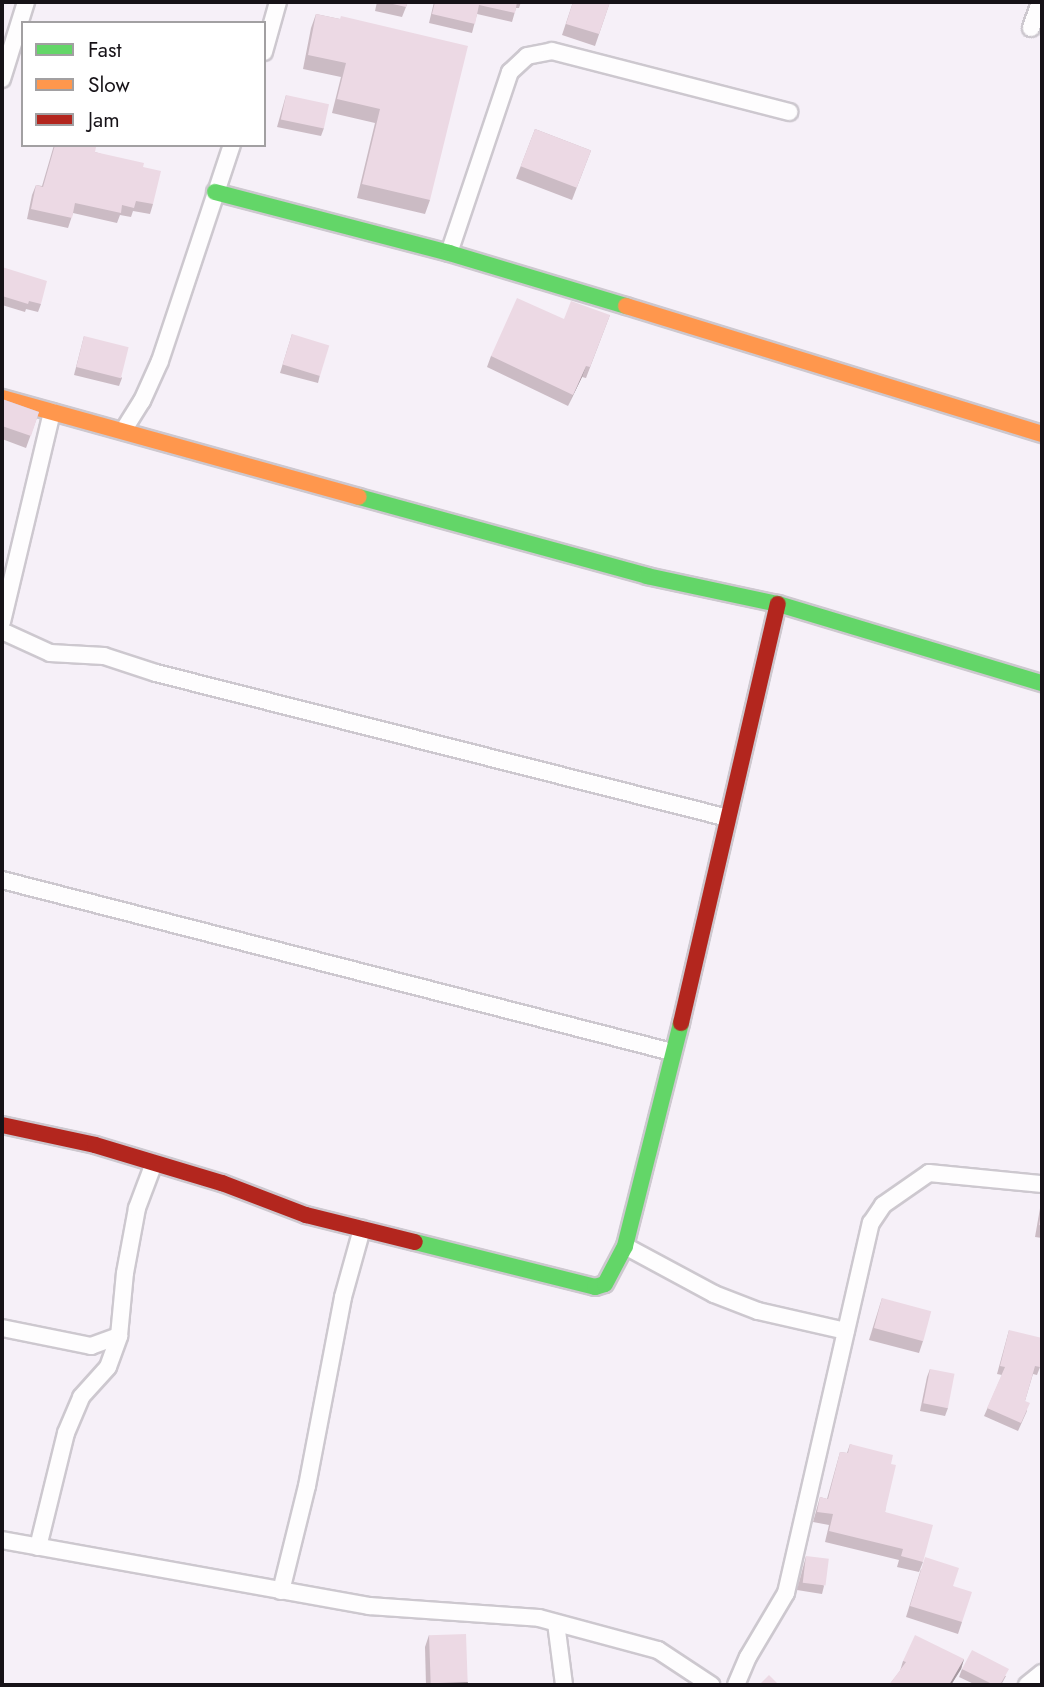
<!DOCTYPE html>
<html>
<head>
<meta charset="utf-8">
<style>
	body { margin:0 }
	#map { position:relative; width:1044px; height:1687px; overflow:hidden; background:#f6f0f8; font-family:Jost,sans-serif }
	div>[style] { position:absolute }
	.roads { filter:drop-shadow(2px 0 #cdc8cf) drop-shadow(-2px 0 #cdc8cf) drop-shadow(0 2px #cdc8cf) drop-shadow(0 -2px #cdc8cf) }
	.street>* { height:16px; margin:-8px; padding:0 8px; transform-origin:8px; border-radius:8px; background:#fefdfe }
	.fast>* { height:16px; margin:-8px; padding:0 8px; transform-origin:8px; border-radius:8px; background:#63d668 }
	.slow>* { height:16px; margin:-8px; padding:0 8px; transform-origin:8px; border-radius:8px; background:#ff974d }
	.jam>* { height:16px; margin:-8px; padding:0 8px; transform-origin:8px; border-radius:8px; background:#b3261e }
	.wall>* { inset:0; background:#cbbbc4; transform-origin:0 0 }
	.shaded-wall>* { inset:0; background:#a598a0 }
	.building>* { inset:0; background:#ecd9e4; transform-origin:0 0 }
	span { translate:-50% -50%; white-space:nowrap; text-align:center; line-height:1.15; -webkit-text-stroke:6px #fff; paint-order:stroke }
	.frame { position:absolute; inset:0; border:4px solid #161217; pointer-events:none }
	.legend { position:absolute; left:21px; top:21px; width:245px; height:126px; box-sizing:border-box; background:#fff; border:2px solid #a2a0a2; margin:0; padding:9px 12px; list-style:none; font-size:21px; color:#161217 }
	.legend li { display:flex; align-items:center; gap:14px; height:35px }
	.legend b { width:35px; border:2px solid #a2a0a2 }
</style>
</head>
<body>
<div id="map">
	<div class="roads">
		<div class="street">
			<div style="left:1031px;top:28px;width:28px;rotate:-71deg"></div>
			<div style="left:264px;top:52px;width:52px;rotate:-74.4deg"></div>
			<div style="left:2px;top:79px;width:81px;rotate:-72.7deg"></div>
			<div style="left:449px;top:253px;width:191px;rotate:-71.4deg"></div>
			<div style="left:510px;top:72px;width:23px;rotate:-43deg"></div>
			<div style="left:527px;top:56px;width:25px;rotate:-11deg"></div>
			<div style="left:552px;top:51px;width:245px;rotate:14.4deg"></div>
			<div style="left:123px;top:431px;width:36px;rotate:-58deg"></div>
			<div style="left:142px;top:401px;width:44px;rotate:-65.8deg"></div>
			<div style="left:160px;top:361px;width:228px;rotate:-71.6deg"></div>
			<div style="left:2px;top:622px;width:216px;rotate:-76.6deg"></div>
			<div style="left:2px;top:631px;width:53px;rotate:24.6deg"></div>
			<div style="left:50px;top:653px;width:54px;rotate:3.2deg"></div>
			<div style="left:104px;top:656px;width:55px;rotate:18.1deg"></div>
			<div style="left:156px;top:673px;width:590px;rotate:14.22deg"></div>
			<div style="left:2px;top:880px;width:692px;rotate:14.4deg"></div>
			<div style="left:625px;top:1246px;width:101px;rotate:28.3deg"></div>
			<div style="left:714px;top:1294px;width:47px;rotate:21.1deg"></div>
			<div style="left:758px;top:1311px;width:90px;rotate:12.8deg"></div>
			<div style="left:2px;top:1328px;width:91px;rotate:11.4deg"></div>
			<div style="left:91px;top:1346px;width:30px;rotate:-20deg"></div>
			<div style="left:2px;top:1540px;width:373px;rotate:10.2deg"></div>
			<div style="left:369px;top:1606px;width:170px;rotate:4deg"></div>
			<div style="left:539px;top:1618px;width:123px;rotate:15.1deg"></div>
			<div style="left:658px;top:1650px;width:64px;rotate:33.4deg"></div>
			<div style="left:38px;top:1547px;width:117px;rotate:-76.2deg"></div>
			<div style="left:66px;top:1433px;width:39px;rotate:-67deg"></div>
			<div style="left:81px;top:1397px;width:40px;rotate:-48deg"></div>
			<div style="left:108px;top:1367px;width:33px;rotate:-70deg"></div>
			<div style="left:119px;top:1336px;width:63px;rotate:-84.6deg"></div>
			<div style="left:125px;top:1273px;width:66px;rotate:-79.5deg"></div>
			<div style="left:137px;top:1208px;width:48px;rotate:-69.3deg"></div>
			<div style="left:281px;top:1591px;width:108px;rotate:-76.1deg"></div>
			<div style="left:307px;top:1486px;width:192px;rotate:-79.2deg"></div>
			<div style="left:343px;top:1297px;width:71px;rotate:-74.4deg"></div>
			<div style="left:556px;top:1623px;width:63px;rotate:82.6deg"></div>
			<div style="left:736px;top:1685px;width:30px;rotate:-67deg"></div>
			<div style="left:748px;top:1657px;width:74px;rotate:-59.3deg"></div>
			<div style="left:786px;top:1593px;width:380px;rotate:-77.1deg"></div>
			<div style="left:871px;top:1223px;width:22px;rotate:-56deg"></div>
			<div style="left:883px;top:1205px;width:56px;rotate:-34.8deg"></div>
			<div style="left:929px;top:1173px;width:114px;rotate:5.6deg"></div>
			<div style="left:1027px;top:1685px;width:19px;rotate:-39deg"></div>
		</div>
		<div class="fast">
			<div style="left:215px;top:192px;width:242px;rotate:14.6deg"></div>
			<div style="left:449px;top:253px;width:185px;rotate:16.7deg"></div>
			<div style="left:359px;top:497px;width:299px;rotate:15.3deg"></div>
			<div style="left:647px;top:576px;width:134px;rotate:12.1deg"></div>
			<div style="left:778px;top:604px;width:276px;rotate:16.7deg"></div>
			<div style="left:415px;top:1242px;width:186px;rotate:14deg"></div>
			<div style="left:595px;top:1287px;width:10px;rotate:-17deg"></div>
			<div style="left:605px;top:1284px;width:43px;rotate:-62.2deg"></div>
			<div style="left:625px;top:1246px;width:230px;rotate:-75.9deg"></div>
		</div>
		<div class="slow">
			<div style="left:626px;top:306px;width:435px;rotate:17.1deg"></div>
			<div style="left:2px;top:398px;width:370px;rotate:15.5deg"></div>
		</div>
		<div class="jam">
			<div style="left:681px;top:1023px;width:430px;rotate:-77deg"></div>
			<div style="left:2px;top:1125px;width:95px;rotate:12.1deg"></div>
			<div style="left:95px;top:1145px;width:133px;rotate:16.7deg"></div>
			<div style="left:222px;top:1183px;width:90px;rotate:20.9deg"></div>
			<div style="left:306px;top:1215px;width:112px;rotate:13.9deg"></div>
		</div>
	</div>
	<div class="wall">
		<div style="clip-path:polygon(377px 2px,408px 2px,402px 17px,375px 11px)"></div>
		<div style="clip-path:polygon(434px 2px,521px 2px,519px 8px,516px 8px,512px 22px,477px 14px,472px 33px,429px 23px)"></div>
		<div style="clip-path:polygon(573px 2px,610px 2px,595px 46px,562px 35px)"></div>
		<div style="clip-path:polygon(316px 14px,340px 19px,430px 200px,425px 214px,357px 198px,375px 123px,332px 113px,341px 77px,303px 69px,311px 28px)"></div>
		<div style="clip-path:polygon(286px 95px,324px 128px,321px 136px,277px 127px)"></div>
		<div style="left:535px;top:129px;width:60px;height:53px;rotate:21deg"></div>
		<div style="clip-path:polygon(54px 145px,88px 145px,95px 152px,143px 167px,153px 204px,150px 214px,133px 211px,131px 217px,120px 215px,117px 223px,73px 213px,68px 228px,27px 219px,32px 195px,36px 185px,42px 186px)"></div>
		<div style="clip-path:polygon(2px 267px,41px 304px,38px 312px,26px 309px,25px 312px,2px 305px)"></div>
		<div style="clip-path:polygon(610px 315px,586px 378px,582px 377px,568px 406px,487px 367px,491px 356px,564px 319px)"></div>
		<div style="clip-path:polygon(292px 334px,320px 375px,318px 383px,280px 373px)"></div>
		<div style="clip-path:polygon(84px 336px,122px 378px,119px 386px,74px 375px)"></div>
		<div style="clip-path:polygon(2px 399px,39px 412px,26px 448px,2px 439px)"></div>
		<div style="clip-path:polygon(1042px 1197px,1042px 1238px,1035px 1237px)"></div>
		<div style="clip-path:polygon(882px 1298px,923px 1341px,919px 1353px,869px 1340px)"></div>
		<div style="clip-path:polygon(1009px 1330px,1040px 1367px,1037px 1375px,1033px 1374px,1025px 1401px,1027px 1411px,1018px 1431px,984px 1416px,1002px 1375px,997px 1374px)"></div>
		<div style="clip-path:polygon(930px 1369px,948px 1408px,945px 1416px,920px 1411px,927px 1377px)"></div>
		<div style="clip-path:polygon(850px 1444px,891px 1464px,885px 1512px,923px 1562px,919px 1572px,897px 1567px,899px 1560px,825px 1542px,829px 1525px,813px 1522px,820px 1497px,827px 1499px,840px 1452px,847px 1453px)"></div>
		<div style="clip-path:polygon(806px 1556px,824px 1586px,822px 1594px,797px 1590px)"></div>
		<div style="clip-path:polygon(921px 1569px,953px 1586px,962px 1622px,958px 1634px,906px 1617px)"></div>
		<div style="clip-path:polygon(429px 1635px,467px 1685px,426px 1685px,425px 1647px)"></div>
		<div style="clip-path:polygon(964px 1659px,961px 1669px,951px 1685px,889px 1685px,900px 1671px,903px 1661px)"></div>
		<div style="clip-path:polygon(962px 1669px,1006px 1676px,1001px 1685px,976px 1685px,959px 1677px)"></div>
	</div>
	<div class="shaded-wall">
		<div style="clip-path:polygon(586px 366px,582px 377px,568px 406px,573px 395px)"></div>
		<div style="clip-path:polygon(964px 1659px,961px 1669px,951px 1685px,949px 1685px)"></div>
		<div style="clip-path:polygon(468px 1682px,467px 1685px,430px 1685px,431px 1683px)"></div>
	</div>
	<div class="building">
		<div style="clip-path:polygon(384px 2px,408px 2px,406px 7px)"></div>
		<div style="clip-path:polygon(435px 2px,517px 2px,515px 13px,479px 5px,475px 24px,432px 14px)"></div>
		<div style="clip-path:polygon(573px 2px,610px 2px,599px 34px,566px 24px)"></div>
		<div style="clip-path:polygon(316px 14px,340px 19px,341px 16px,468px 46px,430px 200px,362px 184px,380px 109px,337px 99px,346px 63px,308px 55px)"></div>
		<div style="left:286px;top:95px;width:44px;height:25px;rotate:12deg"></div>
		<div style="left:535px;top:129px;width:60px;height:40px;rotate:21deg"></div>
		<div style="clip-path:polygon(55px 145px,88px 145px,96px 147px,95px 152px,144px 163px,143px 167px,161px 171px,153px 204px,136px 201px,134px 208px,122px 205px,121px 213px,75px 203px,72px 218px,31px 209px,36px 185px,43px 187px)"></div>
		<div style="clip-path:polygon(2px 267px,47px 281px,41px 304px,29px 301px,28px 304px,2px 296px)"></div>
		<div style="clip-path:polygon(517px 298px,564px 319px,571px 301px,610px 315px,590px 367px,586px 366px,573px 395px,491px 356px)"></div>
		<div style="left:292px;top:334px;width:39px;height:32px;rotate:17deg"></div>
		<div style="left:84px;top:336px;width:46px;height:32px;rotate:14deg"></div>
		<div style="clip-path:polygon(2px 399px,39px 412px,31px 436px,2px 426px)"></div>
		<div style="clip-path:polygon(1042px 1207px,1042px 1226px,1039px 1225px)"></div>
		<div style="left:882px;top:1298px;width:51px;height:31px;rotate:15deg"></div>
		<div style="clip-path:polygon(1009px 1330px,1042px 1338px,1042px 1357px,1040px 1367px,1035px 1366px,1025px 1401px,1030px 1403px,1021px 1423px,987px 1408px,1005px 1367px,1000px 1366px)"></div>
		<div style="left:930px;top:1369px;width:25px;height:35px;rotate:11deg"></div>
		<div style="clip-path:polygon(850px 1444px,893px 1455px,891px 1464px,896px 1465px,885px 1512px,933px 1525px,923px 1562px,901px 1556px,903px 1549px,829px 1531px,833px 1514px,817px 1512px,820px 1497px,828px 1499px,840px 1452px,848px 1453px)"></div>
		<div style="left:806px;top:1556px;width:23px;height:27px;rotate:7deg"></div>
		<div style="clip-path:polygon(925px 1557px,959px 1568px,953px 1586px,972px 1592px,962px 1622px,910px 1606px)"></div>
		<div style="left:466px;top:1634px;width:48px;height:37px;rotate:88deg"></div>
		<div style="clip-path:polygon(915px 1635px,964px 1659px,949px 1685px,889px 1685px,906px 1662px,903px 1661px)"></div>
		<div style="clip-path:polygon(972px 1650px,1009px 1669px,1000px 1685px,994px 1685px,962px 1669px)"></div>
		<div style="clip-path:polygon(769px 1675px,779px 1685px,759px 1685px)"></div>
	</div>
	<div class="frame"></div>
	<ul class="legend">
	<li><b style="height:9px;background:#63d668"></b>Fast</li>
	<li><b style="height:9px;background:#ff974d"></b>Slow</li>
	<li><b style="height:9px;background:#b3261e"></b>Jam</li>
	</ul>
</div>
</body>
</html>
